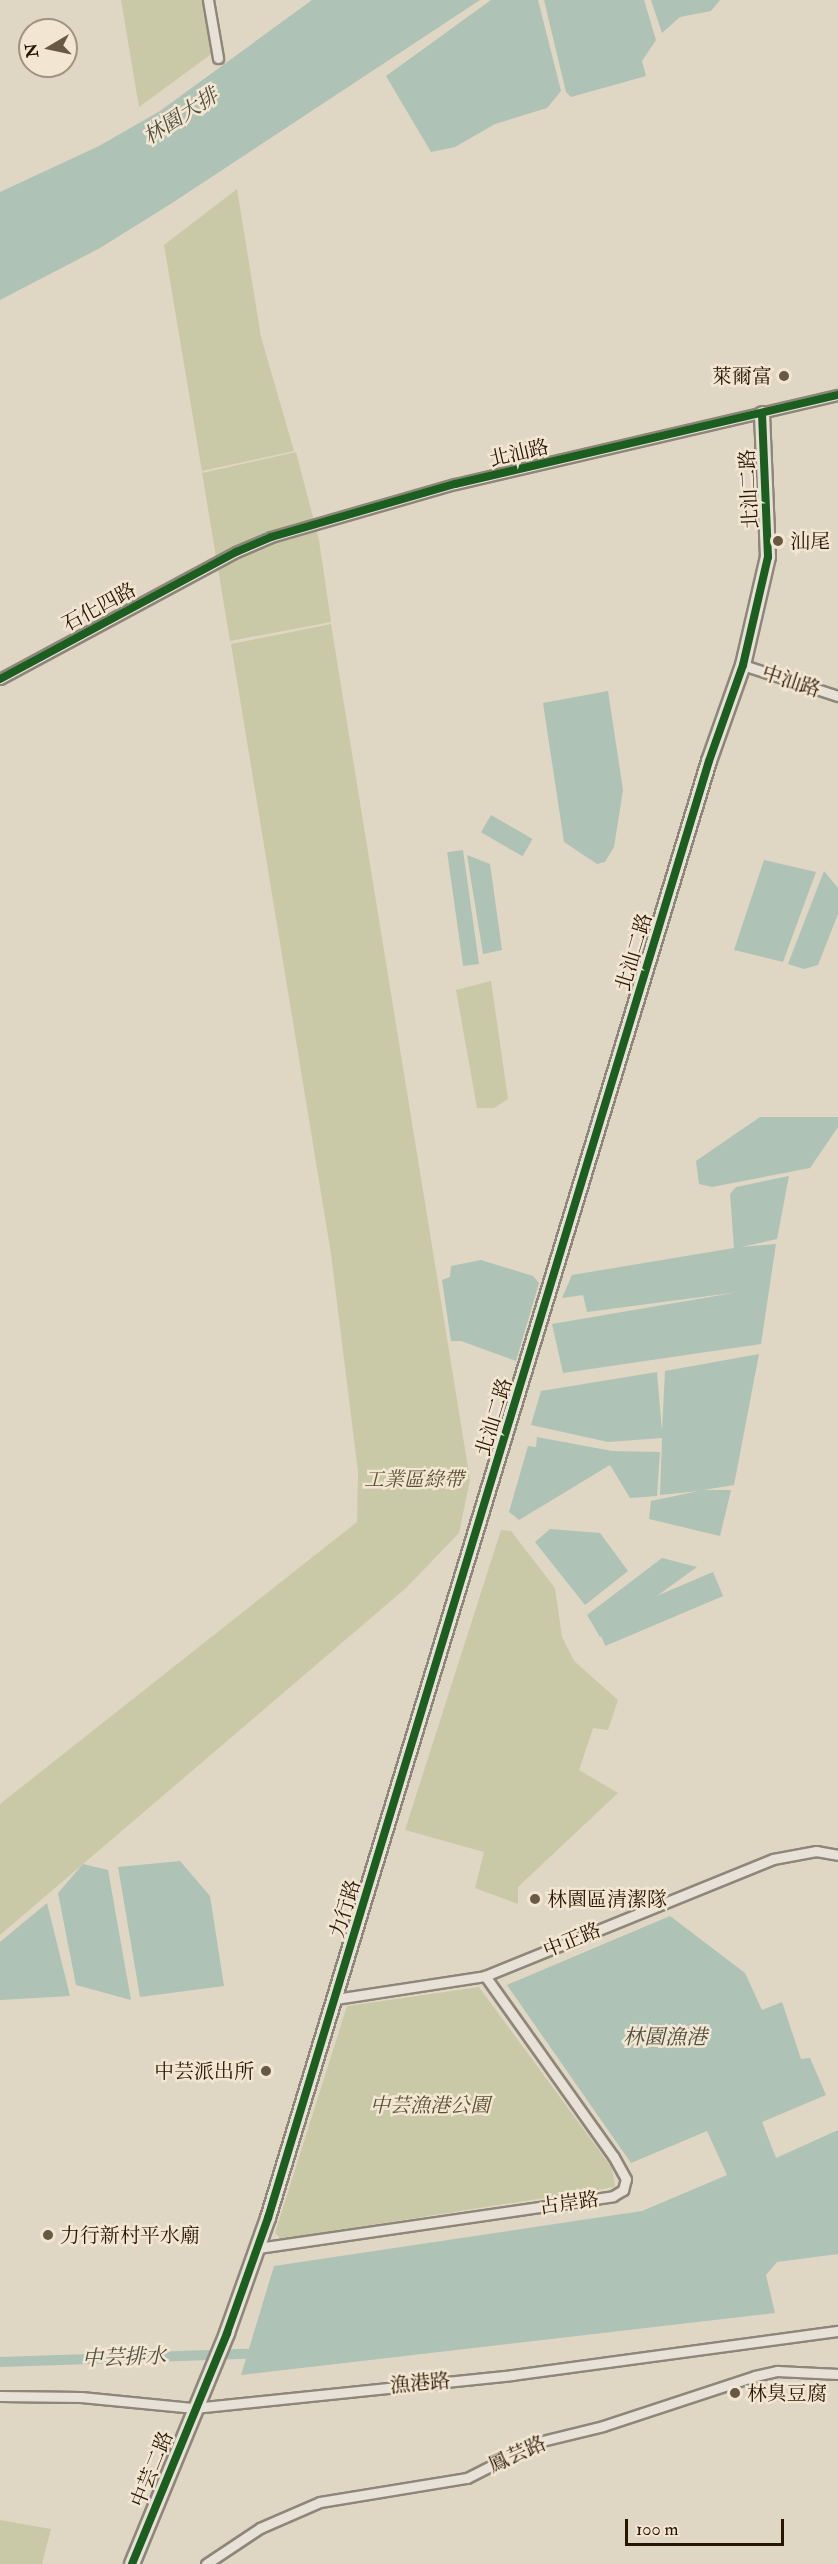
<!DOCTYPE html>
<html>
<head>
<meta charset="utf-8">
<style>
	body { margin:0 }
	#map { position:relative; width:838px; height:2564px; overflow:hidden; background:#e0d6c4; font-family:"IM FELL Double Pica","Noto Serif TC",serif }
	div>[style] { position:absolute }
	.green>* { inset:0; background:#c9c9a7 }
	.water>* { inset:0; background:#aec2b6; transform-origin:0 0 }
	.canal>* { height:10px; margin:-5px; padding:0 5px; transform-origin:5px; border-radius:5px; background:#aec2b6 }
	.roads { filter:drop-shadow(2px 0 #8e8679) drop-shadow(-2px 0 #8e8679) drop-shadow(0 2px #8e8679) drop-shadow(0 -2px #8e8679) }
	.street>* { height:9px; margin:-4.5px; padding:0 4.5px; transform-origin:4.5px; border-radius:4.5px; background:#e7e1d8 }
	.secondary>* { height:14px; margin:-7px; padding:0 7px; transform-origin:7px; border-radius:7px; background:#e7e1d8 }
	.cycleway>* { height:8px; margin:-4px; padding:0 4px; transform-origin:4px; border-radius:4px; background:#1b5e20 }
	.dots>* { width:16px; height:16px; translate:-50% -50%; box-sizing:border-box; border:3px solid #f2e6d2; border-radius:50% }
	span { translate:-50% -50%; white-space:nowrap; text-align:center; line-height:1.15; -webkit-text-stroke:5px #f2e6d2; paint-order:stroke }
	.poi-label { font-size:20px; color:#271500 }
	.right { translate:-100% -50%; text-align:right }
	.left { translate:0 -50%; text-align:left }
	.street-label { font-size:20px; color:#271500 }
	.park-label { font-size:20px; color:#595032; font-style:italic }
	.water-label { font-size:21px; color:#4f4f3e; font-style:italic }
	.north { position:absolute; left:18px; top:18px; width:60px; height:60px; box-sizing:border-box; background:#f2e6d2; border:2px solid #a1927e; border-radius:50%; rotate:261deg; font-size:16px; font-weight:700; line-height:24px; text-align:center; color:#271500 }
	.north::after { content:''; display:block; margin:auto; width:21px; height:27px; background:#685945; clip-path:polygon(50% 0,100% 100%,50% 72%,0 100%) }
	.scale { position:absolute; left:625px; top:2519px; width:159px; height:27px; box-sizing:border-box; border:3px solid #271500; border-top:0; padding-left:8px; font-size:18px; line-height:21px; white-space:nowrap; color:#271500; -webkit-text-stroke:4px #f2e6d2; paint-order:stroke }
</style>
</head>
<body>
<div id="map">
	<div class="green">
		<div style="clip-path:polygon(121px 0,214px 0,221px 47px,139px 107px)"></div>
		<div style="clip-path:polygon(237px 189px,261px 337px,294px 451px,202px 471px,164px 245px)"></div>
		<div style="clip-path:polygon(296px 452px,319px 540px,331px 622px,230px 641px,202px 473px)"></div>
		<div style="clip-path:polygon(331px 624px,470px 1480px,459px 1533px,406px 1588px,0 1935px,0 1804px,357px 1522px,358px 1472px,331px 1254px,231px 644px)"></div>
		<div style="clip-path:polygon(491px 981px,508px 1099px,494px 1108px,477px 1108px,456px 990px)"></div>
		<div style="clip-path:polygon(501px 1530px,511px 1531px,555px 1588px,562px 1637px,574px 1661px,618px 1700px,608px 1730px,593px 1728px,579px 1770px,618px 1793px,518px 1887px,518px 1904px,475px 1888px,484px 1852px,405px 1830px)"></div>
		<div style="clip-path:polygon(479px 1987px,612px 2168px,615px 2187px,281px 2239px,275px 2233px,347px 2006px)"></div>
		<div style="clip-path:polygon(0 2520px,51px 2529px,42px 2564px,0 2564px)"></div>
	</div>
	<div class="water">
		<div style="clip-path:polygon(312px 0,480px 0,169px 205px,100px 248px,0 300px,0 192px,99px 146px,160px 111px)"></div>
		<div style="clip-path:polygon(491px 0,538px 0,561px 91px,547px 108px,495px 124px,455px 147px,431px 152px,386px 76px)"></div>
		<div style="clip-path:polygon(544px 0,644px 0,656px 40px,642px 61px,646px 76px,571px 97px,566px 92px)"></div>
		<div style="clip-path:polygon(651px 0,720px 0,711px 11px,680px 17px,662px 33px)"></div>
		<div style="clip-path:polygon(608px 691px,623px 790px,614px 847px,605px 862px,597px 864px,564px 842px,543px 703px)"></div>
		<div style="left:491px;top:815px;width:48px;height:20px;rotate:30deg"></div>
		<div style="left:463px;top:850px;width:115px;height:16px;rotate:82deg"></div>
		<div style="clip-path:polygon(467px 855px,490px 864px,502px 950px,483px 954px)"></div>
		<div style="clip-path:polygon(764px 860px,816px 872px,783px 962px,734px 950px)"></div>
		<div style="clip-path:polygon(824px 871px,838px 888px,838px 914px,818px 965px,804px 969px,788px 964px)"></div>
		<div style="clip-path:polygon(760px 1117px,838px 1117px,838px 1127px,810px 1168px,712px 1187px,699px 1184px,696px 1161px)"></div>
		<div style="clip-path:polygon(789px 1176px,777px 1239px,741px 1247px,776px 1244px,761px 1344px,563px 1373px,552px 1324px,739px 1292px,587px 1312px,583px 1295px,562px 1298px,572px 1275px,734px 1248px,730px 1194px,736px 1187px)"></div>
		<div style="clip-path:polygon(481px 1260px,533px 1276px,539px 1283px,516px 1361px,461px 1341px,451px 1341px,442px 1280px,450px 1277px,451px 1266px)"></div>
		<div style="clip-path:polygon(759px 1354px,734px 1485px,703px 1490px,731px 1490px,720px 1536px,649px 1519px,651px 1501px,699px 1491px,660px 1495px,662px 1438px,608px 1442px,531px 1425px,541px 1391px,657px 1372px,662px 1431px,665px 1371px)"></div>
		<div style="clip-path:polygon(537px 1437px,612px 1451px,660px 1452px,657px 1496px,630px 1498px,610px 1465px,519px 1520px,509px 1512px,528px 1446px,536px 1447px)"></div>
		<div style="clip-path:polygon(550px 1529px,600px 1533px,628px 1571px,585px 1605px,535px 1542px)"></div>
		<div style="clip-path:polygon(662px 1558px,697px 1567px,600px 1637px,587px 1615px)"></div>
		<div style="left:713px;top:1572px;width:26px;height:128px;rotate:67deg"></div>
		<div style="clip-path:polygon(180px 1861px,210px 1896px,224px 1986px,140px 1997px,118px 1867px)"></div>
		<div style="clip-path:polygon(83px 1864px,108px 1870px,131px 2000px,76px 1985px,58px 1893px)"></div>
		<div style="clip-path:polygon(47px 1903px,70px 1996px,0 2000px,0 1942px)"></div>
		<div style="clip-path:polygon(670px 1916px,745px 1973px,762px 2010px,782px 2002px,801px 2059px,810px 2058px,826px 2095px,762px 2122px,776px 2158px,838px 2130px,838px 2254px,777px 2262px,766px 2275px,775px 2313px,241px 2375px,274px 2266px,642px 2211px,727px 2175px,707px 2131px,631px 2163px,507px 1985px)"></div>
	</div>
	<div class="canal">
		<div style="left:0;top:2362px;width:247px;rotate:-1.9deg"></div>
	</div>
	<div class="roads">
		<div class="street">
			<div style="left:208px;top:0;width:59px;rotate:80.2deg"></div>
			<div style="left:743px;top:665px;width:100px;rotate:18.1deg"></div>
			<div style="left:0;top:679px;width:268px;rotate:-28.3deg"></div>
			<div style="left:236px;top:552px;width:38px;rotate:-23deg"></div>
			<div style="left:271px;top:537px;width:191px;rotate:-16.1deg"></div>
			<div style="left:455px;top:484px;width:393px;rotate:-13.1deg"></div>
			<div style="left:335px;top:1999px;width:152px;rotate:-8.7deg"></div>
			<div style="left:485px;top:1976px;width:311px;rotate:-22.1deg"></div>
			<div style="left:773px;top:1859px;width:44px;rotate:-10.5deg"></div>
			<div style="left:816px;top:1851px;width:22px;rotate:10deg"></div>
			<div style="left:258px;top:2248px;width:359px;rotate:-8.3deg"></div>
			<div style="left:613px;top:2196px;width:12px;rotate:-31deg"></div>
			<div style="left:623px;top:2190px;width:11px;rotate:-75deg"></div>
			<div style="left:626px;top:2179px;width:26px;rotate:-119deg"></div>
			<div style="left:613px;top:2156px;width:221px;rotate:-125.4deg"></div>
			<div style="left:0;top:2396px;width:81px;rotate:0.7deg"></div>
			<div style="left:81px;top:2397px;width:114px;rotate:5.6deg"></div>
			<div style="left:194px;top:2408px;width:320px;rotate:-5.9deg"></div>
			<div style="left:512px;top:2375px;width:329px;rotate:-7.7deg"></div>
			<div style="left:206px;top:2564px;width:65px;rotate:-33.7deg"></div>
			<div style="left:260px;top:2528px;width:65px;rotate:-23.4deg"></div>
			<div style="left:320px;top:2502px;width:149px;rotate:-9.3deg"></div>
			<div style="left:467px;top:2478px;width:80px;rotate:-26.9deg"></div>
			<div style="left:538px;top:2442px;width:67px;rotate:-13.8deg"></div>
			<div style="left:603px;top:2426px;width:160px;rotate:-18.2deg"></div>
			<div style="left:755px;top:2376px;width:23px;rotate:-13deg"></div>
			<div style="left:777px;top:2371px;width:61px;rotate:2.8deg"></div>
		</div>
		<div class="secondary">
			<div style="left:132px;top:2564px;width:250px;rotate:-67.6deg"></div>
			<div style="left:227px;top:2333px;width:122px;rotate:-70.4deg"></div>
			<div style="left:268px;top:2218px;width:1522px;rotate:-73.16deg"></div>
			<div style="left:709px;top:761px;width:102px;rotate:-70.5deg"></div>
			<div style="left:743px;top:665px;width:111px;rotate:-77deg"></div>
			<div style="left:768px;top:557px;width:143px;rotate:-92.4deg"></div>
		</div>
	</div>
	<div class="cycleway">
		<div style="left:0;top:679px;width:268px;rotate:-28.3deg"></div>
		<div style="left:236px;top:552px;width:38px;rotate:-23deg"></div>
		<div style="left:271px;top:537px;width:191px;rotate:-16.1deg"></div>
		<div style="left:455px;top:484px;width:393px;rotate:-13.1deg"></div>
		<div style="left:132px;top:2564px;width:250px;rotate:-67.6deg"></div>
		<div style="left:227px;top:2333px;width:122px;rotate:-70.4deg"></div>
		<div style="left:268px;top:2218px;width:1522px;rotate:-73.16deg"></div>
		<div style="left:709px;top:761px;width:102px;rotate:-70.5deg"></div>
		<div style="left:743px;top:665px;width:111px;rotate:-77deg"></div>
		<div style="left:768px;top:557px;width:143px;rotate:-92.4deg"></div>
	</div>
	<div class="dots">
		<div style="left:784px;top:376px;background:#685945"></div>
		<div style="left:778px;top:541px;background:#685945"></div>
		<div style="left:535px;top:1899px;background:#685945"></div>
		<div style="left:266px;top:2071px;background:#685945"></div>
		<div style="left:48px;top:2235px;background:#685945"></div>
		<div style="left:735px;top:2393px;background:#685945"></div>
	</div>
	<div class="poi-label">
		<span class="right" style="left:772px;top:376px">萊爾富</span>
		<span class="left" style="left:790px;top:541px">汕尾</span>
		<span class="left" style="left:547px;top:1899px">林園區清潔隊</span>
		<span class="right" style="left:254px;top:2071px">中芸派出所</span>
		<span class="left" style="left:60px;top:2235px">力行新村平水廟</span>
		<span class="left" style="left:747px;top:2393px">林臭豆腐</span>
	</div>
	<div class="street-label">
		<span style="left:519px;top:453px;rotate:-13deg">北汕路</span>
		<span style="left:749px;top:489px;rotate:-93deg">北汕二路</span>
		<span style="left:99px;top:607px;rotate:-28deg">石化四路</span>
		<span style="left:791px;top:681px;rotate:18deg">中汕路</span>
		<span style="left:634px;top:952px;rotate:-73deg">北汕二路</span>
		<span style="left:494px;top:1417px;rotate:-73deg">北汕二路</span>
		<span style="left:345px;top:1909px;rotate:-73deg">力行路</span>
		<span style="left:572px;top:1940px;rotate:-22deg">中正路</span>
		<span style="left:569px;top:2203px;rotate:-8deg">占岸路</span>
		<span style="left:420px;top:2383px;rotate:-5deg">漁港路</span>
		<span style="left:517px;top:2454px;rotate:-24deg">鳳芸路</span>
		<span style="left:152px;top:2469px;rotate:-68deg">中芸二路</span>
	</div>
	<div class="park-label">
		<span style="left:414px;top:1479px">工業區綠帶</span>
		<span style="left:430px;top:2105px">中芸漁港公園</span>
	</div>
	<div class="water-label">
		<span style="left:181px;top:117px;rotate:-33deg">林園大排</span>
		<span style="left:665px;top:2038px">林園漁港</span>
		<span style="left:124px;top:2358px;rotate:-2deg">中芸排水</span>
	</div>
	<div class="north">N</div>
	<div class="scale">100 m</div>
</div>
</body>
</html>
